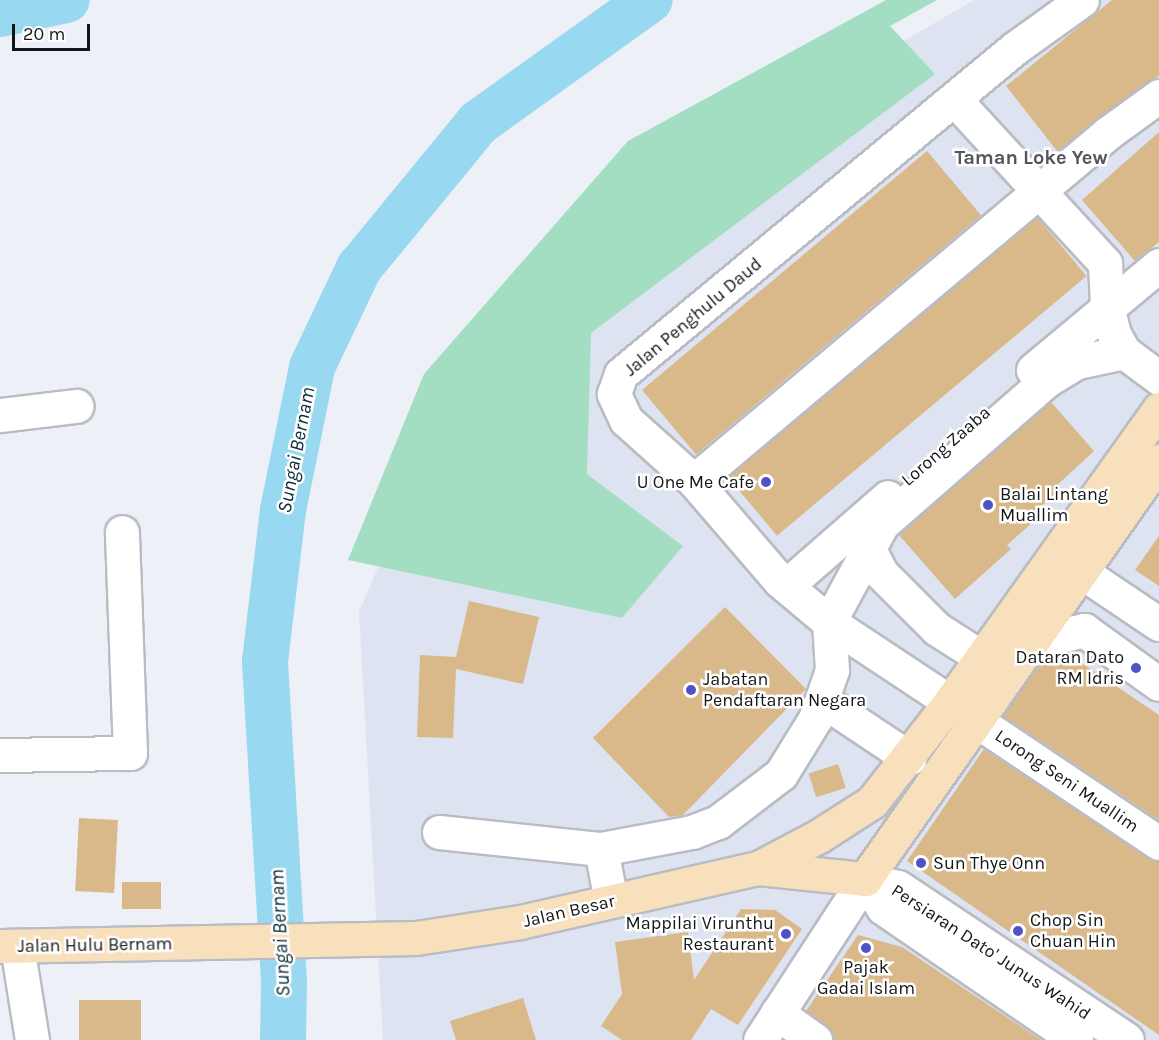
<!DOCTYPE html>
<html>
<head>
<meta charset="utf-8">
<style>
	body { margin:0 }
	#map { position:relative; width:1159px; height:1040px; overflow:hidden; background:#edf0f7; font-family:Karla,sans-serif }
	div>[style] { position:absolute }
	.built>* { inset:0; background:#dde3f1 }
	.green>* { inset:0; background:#a4dec2 }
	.river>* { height:46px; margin:-23px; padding:0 23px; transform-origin:23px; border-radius:23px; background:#98d9f1 }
	.building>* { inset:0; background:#d9b889; transform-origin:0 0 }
	.roads { filter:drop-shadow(2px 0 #b9bcc3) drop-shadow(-2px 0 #b9bcc3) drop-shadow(0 2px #b9bcc3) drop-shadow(0 -2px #b9bcc3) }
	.minor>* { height:33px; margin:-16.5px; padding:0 16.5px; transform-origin:16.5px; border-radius:16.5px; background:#fff }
	.major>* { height:33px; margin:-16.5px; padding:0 16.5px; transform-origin:16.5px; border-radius:16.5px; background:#f9e0bd }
	.dots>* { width:16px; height:16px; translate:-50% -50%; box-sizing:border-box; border:3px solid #fff; border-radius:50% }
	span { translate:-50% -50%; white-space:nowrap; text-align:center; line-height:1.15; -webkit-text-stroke:5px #fff; paint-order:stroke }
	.street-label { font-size:18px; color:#131517 }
	.poi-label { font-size:18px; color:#131517 }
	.right { translate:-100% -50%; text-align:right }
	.left { translate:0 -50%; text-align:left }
	.neighbourhood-label { font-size:20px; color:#53565c; font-weight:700 }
	.water-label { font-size:20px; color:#0e2e38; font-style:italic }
	.scale { position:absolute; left:12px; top:24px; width:78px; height:27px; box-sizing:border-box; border:3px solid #131517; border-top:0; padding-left:8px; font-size:18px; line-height:21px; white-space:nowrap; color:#131517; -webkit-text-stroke:4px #fff; paint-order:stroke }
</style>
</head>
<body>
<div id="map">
	<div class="built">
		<div style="clip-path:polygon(974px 0,1159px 0,1159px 1040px,383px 1040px,359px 612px,459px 377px,688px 167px)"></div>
	</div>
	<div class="green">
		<div style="clip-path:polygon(886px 0,937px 0,890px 26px,935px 74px,591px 333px,587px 474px,683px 546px,622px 618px,348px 560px,424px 374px,628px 141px)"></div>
	</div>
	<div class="river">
		<div style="left:0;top:14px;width:68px;rotate:-11.8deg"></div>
		<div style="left:283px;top:1040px;width:58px;rotate:-89deg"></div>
		<div style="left:284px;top:982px;width:322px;rotate:-93.4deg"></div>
		<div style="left:265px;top:661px;width:152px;rotate:-83.2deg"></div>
		<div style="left:283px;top:510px;width:146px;rotate:-78.5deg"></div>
		<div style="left:312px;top:367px;width:110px;rotate:-64.6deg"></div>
		<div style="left:359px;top:268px;width:188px;rotate:-50.6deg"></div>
		<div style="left:478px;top:123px;width:211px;rotate:-35.6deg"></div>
	</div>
	<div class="building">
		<div style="clip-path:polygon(1112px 0,1159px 0,1159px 75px,1057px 151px,1006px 86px)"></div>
		<div style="clip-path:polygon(1159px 132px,1159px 242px,1135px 261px,1082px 200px)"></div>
		<div style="left:927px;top:151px;width:84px;height:372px;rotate:50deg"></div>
		<div style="left:1037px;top:217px;width:77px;height:404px;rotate:50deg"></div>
		<div style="clip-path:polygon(1051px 402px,1094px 451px,1054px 488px,1057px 492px,1028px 518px,1032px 523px,1007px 545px,1011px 549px,955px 599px,899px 535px)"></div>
		<div style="clip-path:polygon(1159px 536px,1159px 586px,1135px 570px)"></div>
		<div style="clip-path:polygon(469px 601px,539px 617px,523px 684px,456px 669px,453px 738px,417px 737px,420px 655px,456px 657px)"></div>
		<div style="clip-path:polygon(725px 607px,806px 689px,683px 815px,669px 817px,593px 738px)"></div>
		<div style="clip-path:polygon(1067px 653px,1159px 715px,1159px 820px,1003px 716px,1042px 661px)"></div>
		<div style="clip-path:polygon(984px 749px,1149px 859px,1159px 862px,1159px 1035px,907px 861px)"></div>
		<div style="left:838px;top:764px;width:25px;height:31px;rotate:72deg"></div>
		<div style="left:79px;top:818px;width:39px;height:73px;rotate:3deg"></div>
		<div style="left:122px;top:882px;width:39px;height:27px"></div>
		<div style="clip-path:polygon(741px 909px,775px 910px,802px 929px,738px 1025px,711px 1009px,691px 1040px,622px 1040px,601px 1026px,622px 994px,615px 942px,688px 932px,694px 980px)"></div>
		<div style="clip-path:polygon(858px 935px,902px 947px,1041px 1040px,833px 1040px,826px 1025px,806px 1011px)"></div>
		<div style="clip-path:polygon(523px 998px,536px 1040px,456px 1040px,450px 1021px)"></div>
		<div style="left:79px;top:1000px;width:62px;height:40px"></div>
	</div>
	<div class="roads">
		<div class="minor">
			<div style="left:955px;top:100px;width:222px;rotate:47.4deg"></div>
			<div style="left:1105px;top:263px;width:43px;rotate:87.3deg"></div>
			<div style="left:1107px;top:306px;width:29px;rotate:76deg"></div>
			<div style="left:1114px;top:334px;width:21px;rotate:61deg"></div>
			<div style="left:1124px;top:352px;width:44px;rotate:36.6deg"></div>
			<div style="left:1033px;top:370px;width:164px;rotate:-39.8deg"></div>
			<div style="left:0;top:415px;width:77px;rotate:-6.8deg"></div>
			<div style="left:694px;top:481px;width:541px;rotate:-40.05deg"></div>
			<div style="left:1108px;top:133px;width:63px;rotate:-36deg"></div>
			<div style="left:869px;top:549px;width:27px;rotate:63deg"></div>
			<div style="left:881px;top:573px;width:79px;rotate:45deg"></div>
			<div style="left:937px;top:629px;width:52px;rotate:32.5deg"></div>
			<div style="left:1080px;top:571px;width:95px;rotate:33.9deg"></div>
			<div style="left:786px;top:586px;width:135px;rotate:-41.1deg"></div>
			<div style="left:1031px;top:643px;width:55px;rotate:-13.8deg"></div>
			<div style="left:1084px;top:630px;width:92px;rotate:35.8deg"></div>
			<div style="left:822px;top:700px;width:105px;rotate:33.7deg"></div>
			<div style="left:950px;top:702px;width:145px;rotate:-146.5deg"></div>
			<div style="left:829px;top:622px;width:64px;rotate:-140.1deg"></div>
			<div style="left:780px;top:581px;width:132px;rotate:-130.7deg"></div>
			<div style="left:694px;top:481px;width:91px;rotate:-138.1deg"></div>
			<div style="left:626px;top:420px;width:29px;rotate:-115deg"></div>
			<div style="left:614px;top:394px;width:21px;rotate:-71deg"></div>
			<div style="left:621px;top:374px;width:511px;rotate:-39.6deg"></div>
			<div style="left:1015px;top:48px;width:82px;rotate:-35.6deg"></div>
			<div style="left:975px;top:720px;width:221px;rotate:33.8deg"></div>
			<div style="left:0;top:755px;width:130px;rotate:-0.9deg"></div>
			<div style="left:130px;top:753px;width:221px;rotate:-92.1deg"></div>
			<div style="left:439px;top:832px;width:163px;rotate:6deg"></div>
			<div style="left:865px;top:879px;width:34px;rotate:14deg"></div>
			<div style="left:898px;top:887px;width:275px;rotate:33.7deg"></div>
			<div style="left:865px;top:879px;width:34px;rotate:58deg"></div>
			<div style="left:883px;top:908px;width:234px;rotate:34.4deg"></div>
			<div style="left:611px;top:901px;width:53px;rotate:-100.9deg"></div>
			<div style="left:601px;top:849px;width:93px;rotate:-10.6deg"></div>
			<div style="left:692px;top:832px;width:28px;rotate:-21deg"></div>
			<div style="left:718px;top:822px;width:79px;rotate:-37.3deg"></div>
			<div style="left:781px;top:774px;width:65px;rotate:-58.3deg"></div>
			<div style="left:815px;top:719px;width:52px;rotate:-70.9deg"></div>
			<div style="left:832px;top:670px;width:48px;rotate:-93.6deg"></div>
			<div style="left:829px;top:622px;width:111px;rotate:-61.6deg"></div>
			<div style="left:882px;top:524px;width:219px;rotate:-41.1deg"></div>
			<div style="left:1047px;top:380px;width:35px;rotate:-31deg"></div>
			<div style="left:1077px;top:362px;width:48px;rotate:-12deg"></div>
			<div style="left:17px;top:946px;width:95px;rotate:80.9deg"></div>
			<div style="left:777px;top:1013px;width:47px;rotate:35.4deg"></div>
			<div style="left:760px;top:1040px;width:192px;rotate:-56.9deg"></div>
		</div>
		<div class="major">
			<div style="left:758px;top:868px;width:108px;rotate:5.9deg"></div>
			<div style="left:865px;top:879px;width:511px;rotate:-54.88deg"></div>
			<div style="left:0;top:946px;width:416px;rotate:-1.1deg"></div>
			<div style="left:416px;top:938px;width:105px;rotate:-8.7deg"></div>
			<div style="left:520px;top:922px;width:244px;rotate:-12.8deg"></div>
			<div style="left:758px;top:868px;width:69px;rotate:-27.7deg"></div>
			<div style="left:819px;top:836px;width:63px;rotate:-32.7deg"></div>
			<div style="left:872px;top:802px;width:127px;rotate:-52deg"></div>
			<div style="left:950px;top:702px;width:360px;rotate:-54.5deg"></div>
		</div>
	</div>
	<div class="dots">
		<div style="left:766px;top:482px;background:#5151c7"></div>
		<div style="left:988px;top:505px;background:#5151c7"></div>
		<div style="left:1136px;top:668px;background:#5151c7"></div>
		<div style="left:691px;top:690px;background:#5151c7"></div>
		<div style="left:921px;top:863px;background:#5151c7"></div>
		<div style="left:1018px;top:931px;background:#5151c7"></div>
		<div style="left:786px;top:934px;background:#5151c7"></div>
		<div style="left:866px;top:948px;background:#5151c7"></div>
	</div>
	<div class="street-label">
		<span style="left:693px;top:317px;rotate:-40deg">Jalan Penghulu Daud</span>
		<span style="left:946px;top:446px;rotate:-41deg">Lorong Zaaba</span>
		<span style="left:1067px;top:781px;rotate:34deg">Lorong Seni Muallim</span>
		<span style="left:569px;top:911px;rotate:-13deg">Jalan Besar</span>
		<span style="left:95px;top:945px;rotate:-1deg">Jalan Hulu Bernam</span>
		<span style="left:991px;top:952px;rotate:33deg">Persiaran Dato' Junus Wahid</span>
	</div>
	<div class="poi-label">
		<span class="right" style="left:754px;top:482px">U One Me Cafe</span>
		<span class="left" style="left:1000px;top:505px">Balai Lintang<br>Muallim</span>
		<span class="right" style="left:1124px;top:668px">Dataran Dato<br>RM Idris</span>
		<span class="left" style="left:703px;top:690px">Jabatan<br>Pendaftaran Negara</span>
		<span class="left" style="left:933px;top:863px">Sun Thye Onn</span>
		<span class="left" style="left:1030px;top:931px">Chop Sin<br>Chuan Hin</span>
		<span class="right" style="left:774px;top:934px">Mappilai Virunthu<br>Restaurant</span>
		<span style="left:866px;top:978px">Pajak<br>Gadai Islam</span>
	</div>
	<div class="neighbourhood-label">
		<span style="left:1031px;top:157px">Taman Loke Yew</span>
	</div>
	<div class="water-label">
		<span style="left:296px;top:450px;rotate:-79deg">Sungai Bernam</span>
		<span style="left:280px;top:933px;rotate:-93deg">Sungai Bernam</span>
	</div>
	<div class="scale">20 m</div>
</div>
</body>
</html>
